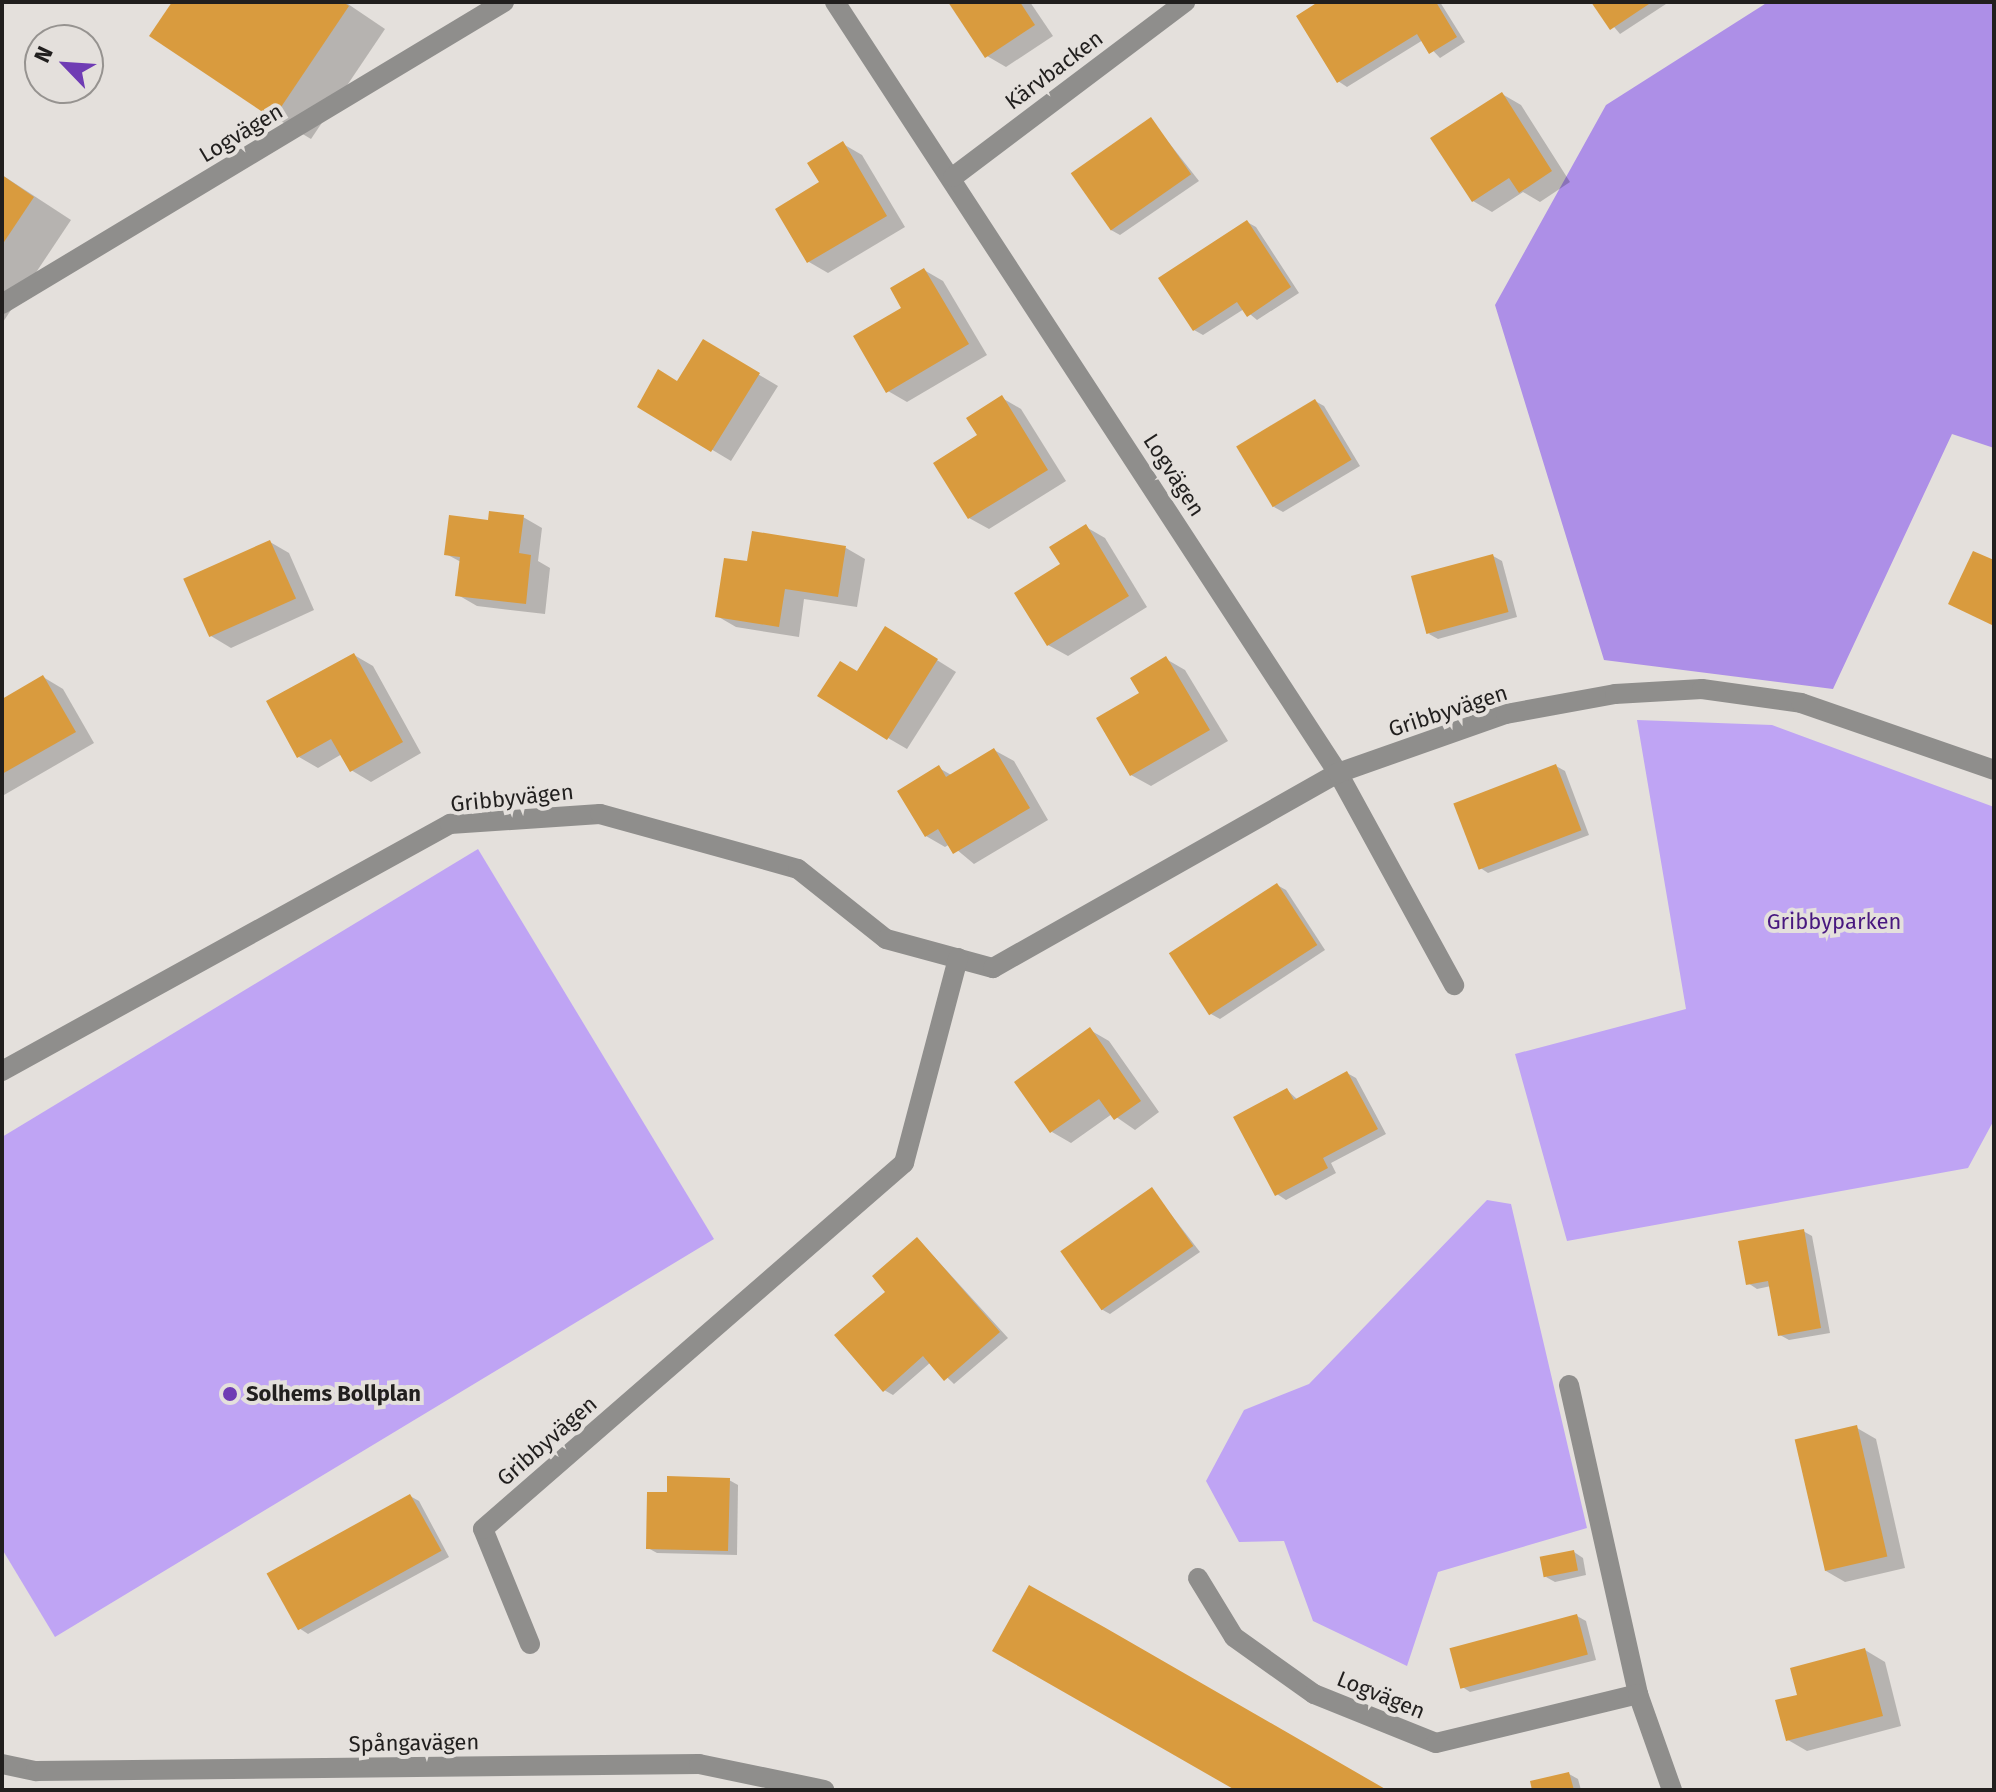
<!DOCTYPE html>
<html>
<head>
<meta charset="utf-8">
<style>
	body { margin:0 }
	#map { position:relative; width:1996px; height:1792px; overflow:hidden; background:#e4e0dc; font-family:"Fira Sans",sans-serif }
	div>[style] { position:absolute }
	.green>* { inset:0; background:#bfa4f4 }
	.forest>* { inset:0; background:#ad8fe7 }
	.shadow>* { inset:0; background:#0003 }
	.building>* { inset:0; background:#d99b3e; transform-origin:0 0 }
	.minor>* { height:20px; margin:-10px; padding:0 10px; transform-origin:10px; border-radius:10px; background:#8f8e8c }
	.dots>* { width:22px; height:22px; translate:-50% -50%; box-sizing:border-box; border:4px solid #e4e0dc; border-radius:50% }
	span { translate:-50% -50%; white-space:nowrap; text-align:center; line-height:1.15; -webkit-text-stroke:8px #e4e0dc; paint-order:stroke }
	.street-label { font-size:22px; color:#211f1e }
	.park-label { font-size:22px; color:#48187f }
	.poi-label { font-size:22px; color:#211f1e; font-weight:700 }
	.left { translate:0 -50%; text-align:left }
	.frame { position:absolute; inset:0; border:4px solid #211f1e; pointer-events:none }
	.north { position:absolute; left:24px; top:24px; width:80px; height:80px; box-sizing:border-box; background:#e4e0dc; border:2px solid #969390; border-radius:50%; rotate:295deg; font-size:22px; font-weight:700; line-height:32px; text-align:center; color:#211f1e }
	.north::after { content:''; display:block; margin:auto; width:28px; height:36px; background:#6f3cb4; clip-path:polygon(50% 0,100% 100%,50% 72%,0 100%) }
</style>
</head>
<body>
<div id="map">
	<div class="green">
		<div style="clip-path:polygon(1637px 720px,1772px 725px,1994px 807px,1994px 1120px,1968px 1168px,1567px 1241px,1515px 1054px,1686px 1009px)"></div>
		<div style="clip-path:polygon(478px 849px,714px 1239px,55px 1637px,2px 1549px,2px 1137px)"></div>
		<div style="clip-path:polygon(1487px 1200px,1511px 1204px,1587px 1528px,1438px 1572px,1407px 1666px,1313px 1621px,1284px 1541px,1239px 1542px,1206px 1481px,1244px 1410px,1309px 1384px)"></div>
	</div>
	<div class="forest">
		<div style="clip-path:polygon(1768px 2px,1994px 2px,1994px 448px,1952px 434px,1833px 689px,1604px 660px,1495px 305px,1606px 105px)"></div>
	</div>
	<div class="shadow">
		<div style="clip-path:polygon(174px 2px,345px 2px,385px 29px,311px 139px,274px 117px)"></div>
		<div style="clip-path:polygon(951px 2px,1030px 2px,1053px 36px,1006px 67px,987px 56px)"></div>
		<div style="clip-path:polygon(1322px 2px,1440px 2px,1465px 42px,1440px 58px,1423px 40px,1347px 87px,1338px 81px)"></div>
		<div style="clip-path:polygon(1593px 2px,1669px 2px,1620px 34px)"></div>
		<div style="clip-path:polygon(1502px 94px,1521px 105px,1570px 182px,1540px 202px,1523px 192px,1492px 212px,1473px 201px)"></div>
		<div style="clip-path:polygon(1151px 120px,1199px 181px,1120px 235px,1111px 230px)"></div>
		<div style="clip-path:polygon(843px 144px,862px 155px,905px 227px,828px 273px,809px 262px)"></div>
		<div style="clip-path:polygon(2px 175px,71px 220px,3px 322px,2px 321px)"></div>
		<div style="clip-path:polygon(1247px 222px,1256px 227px,1299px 293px,1257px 320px,1244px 309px,1203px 335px,1194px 330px)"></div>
		<div style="clip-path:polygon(924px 270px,943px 281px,987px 355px,907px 402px,888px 391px,904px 309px)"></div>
		<div style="clip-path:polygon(704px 342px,778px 386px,731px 461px,639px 406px,678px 383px)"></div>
		<div style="clip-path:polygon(1002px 398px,1021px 409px,1066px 481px,989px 529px,969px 518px)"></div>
		<div style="clip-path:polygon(1315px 401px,1324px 406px,1360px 466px,1283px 512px,1274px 507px)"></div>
		<div style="clip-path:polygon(523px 517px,542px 528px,538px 561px,550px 568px,545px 614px,477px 606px,458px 595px,461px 562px,446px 554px,489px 523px)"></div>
		<div style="clip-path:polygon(1086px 527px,1105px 538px,1147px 607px,1068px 656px,1048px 645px,1063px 565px)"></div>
		<div style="clip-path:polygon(270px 542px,289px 553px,314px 610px,231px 648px,211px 636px)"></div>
		<div style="clip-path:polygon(846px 548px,865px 559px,857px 607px,804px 599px,799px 637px,736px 627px,717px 616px)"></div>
		<div style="clip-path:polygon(1493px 556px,1502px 561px,1517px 617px,1438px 639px,1429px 634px)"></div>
		<div style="clip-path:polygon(905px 640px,956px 672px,907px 749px,888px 738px,858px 673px)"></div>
		<div style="clip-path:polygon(354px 655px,373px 666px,421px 753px,371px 782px,351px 770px,342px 754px,318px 768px,299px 757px)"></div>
		<div style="clip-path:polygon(1166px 659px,1185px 670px,1228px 741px,1151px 786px,1131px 775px,1142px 694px)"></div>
		<div style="clip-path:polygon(43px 677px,63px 689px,94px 743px,4px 795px,2px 701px)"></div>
		<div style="clip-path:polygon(994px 750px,1014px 761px,1048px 820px,974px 864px,950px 844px,945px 847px,926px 836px,939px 768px,953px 776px)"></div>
		<div style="clip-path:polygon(1556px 766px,1565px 771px,1589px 835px,1488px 873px,1479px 867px)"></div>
		<div style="clip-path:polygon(1277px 885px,1286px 890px,1325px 950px,1220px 1019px,1211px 1014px)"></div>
		<div style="clip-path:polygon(1090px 1030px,1109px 1041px,1159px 1112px,1135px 1130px,1112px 1114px,1071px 1143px,1052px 1132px)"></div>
		<div style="clip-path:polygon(1347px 1073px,1356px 1078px,1386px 1134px,1331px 1163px,1336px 1173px,1286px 1200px,1277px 1194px,1287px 1090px,1298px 1100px)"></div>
		<div style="clip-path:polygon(1152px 1190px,1200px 1252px,1110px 1314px,1101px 1309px)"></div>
		<div style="clip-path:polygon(1803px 1231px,1812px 1236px,1830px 1333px,1789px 1340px,1780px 1335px,1771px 1286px,1757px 1289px,1748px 1283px)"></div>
		<div style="clip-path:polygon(918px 1239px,1008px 1338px,954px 1384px,931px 1362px,893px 1395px,884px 1390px,888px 1292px)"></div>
		<div style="clip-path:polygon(1857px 1428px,1876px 1439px,1905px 1568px,1845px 1582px,1826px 1571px)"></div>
		<div style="clip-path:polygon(729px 1480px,738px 1485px,737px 1555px,657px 1553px,648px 1548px)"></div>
		<div style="clip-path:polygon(410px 1496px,419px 1501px,449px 1557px,308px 1634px,299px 1628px)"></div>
		<div style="clip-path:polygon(1574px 1552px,1583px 1558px,1586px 1575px,1555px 1582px,1546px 1577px)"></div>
		<div style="clip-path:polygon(1577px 1616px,1586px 1621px,1596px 1660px,1470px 1692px,1461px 1686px)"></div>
		<div style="clip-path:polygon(1865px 1650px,1885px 1662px,1901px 1726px,1807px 1751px,1788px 1740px,1799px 1696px)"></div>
		<div style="clip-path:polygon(1569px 1774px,1578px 1779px,1581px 1790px,1534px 1790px)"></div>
	</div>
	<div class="building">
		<div style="clip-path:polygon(172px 2px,343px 2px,349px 6px,273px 119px,149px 36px)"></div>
		<div style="clip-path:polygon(948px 2px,1020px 2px,1035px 25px,985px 58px)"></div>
		<div style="clip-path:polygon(1318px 2px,1436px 2px,1457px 37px,1429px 54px,1417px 34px,1337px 83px,1296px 16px)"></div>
		<div style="clip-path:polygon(1591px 2px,1652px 2px,1610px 30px)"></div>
		<div style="clip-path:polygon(1502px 92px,1552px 171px,1519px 193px,1509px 178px,1472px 202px,1430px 138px)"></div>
		<div style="left:1151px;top:117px;width:70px;height:98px;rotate:55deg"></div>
		<div style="clip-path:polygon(843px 141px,887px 216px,807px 263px,775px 209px,819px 182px,807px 163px)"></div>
		<div style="clip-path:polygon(2px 175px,34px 197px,2px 245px)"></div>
		<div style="clip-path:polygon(1247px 220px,1291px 287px,1247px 317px,1237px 302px,1193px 331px,1158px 278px)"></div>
		<div style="clip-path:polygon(924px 268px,969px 344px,886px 393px,853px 336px,901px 308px,890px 288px)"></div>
		<div style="clip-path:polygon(703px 339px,760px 373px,711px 452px,637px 407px,658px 369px,677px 381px)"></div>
		<div style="clip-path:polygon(1002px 395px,1048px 470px,968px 519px,933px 463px,977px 435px,966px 418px)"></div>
		<div style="left:1315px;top:399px;width:71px;height:92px;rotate:59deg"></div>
		<div style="clip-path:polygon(489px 511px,524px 515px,519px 553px,531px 555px,526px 604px,455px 596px,460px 557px,444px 555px,449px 515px,488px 520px)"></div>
		<div style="clip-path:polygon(1086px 524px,1129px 596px,1047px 646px,1014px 593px,1060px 564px,1049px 547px)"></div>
		<div style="clip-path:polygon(752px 531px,846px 546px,838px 597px,785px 589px,779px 627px,715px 617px,724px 558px,747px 561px)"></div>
		<div style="left:270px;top:540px;width:64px;height:95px;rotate:66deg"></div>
		<div style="clip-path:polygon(1973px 551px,1994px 560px,1994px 626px,1948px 604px)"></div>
		<div style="left:1493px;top:554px;width:60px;height:85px;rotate:75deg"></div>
		<div style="clip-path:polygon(885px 626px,938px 659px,887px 740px,817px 696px,840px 661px,857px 671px)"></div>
		<div style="clip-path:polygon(354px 653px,403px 742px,350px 772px,331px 739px,297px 758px,266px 701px)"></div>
		<div style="clip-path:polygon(1166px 656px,1210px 730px,1130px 776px,1096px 718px,1139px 693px,1130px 678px)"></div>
		<div style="clip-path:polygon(43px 675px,76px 732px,2px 774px,2px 699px)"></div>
		<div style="clip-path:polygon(994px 748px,1030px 808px,953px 854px,938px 829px,925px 837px,897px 791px,939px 765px,946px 777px)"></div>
		<div style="left:1556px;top:764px;width:71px;height:110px;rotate:69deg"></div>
		<div style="left:1277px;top:883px;width:74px;height:129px;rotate:57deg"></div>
		<div style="clip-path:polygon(1090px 1027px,1141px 1101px,1114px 1120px,1099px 1099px,1050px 1133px,1014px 1082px)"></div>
		<div style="clip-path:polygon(1347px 1071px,1378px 1129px,1323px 1158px,1328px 1168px,1275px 1196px,1233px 1117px,1287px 1088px,1294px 1100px)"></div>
		<div style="left:1152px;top:1187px;width:72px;height:112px;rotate:55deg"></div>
		<div style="clip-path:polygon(1804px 1229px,1821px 1328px,1778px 1336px,1768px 1281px,1746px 1285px,1738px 1241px)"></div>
		<div style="clip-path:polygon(917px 1237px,1000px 1332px,944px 1381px,923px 1356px,883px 1392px,834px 1335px,885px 1292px,872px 1276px)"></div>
		<div style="left:1857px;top:1425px;width:135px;height:64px;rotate:77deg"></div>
		<div style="clip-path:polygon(667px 1476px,730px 1478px,728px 1551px,646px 1549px,647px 1492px,667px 1492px)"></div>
		<div style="left:410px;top:1494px;width:65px;height:164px;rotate:61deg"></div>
		<div style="left:1574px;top:1550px;width:21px;height:35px;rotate:79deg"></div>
		<div style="clip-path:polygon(1029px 1585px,1104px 1627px,1387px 1790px,1235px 1790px,1153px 1743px,992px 1651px)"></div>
		<div style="left:1577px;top:1614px;width:42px;height:132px;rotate:75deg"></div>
		<div style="clip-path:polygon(1865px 1648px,1883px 1716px,1786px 1741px,1775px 1700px,1797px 1695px,1790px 1668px)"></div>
		<div style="clip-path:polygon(1569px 1772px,1574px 1790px,1532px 1790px,1530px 1781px)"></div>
	</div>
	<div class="minor">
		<div style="left:835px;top:2px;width:921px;rotate:56.88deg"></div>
		<div style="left:1338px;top:773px;width:242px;rotate:61.3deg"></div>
		<div style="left:953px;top:177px;width:291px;rotate:-37deg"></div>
		<div style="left:2px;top:304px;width:586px;rotate:-31.03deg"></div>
		<div style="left:2px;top:1071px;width:512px;rotate:-28.87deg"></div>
		<div style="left:450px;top:824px;width:150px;rotate:-3.8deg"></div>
		<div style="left:600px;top:814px;width:205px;rotate:15.5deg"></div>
		<div style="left:798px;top:869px;width:112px;rotate:38.5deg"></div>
		<div style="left:886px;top:939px;width:111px;rotate:15.2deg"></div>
		<div style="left:993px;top:968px;width:396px;rotate:-29.5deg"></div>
		<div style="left:1338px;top:773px;width:178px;rotate:-19.4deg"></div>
		<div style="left:1506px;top:714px;width:111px;rotate:-10.4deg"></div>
		<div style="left:1615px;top:694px;width:87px;rotate:-3.3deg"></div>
		<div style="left:1702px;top:689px;width:100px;rotate:8deg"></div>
		<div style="left:1801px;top:703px;width:204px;rotate:19.1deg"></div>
		<div style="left:1569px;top:1385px;width:317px;rotate:77.4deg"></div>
		<div style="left:1198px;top:1578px;width:69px;rotate:58.6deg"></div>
		<div style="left:1234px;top:1637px;width:98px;rotate:35.5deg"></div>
		<div style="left:1314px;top:1694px;width:131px;rotate:21.9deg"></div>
		<div style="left:1436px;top:1743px;width:208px;rotate:-13.6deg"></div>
		<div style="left:1638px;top:1694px;width:102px;rotate:70.5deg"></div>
		<div style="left:530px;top:1644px;width:124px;rotate:-112.2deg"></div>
		<div style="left:483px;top:1529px;width:558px;rotate:-41deg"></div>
		<div style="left:904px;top:1163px;width:212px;rotate:-75.2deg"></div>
		<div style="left:2px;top:1764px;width:35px;rotate:12deg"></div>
		<div style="left:36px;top:1771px;width:663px;rotate:-0.6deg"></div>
		<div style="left:699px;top:1764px;width:128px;rotate:11.7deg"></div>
	</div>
	<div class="dots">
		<div style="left:230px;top:1394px;background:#6f3cb4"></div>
	</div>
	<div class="street-label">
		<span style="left:1054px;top:70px;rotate:-37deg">Kärvbacken</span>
		<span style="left:241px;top:133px;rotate:-31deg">Logvägen</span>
		<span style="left:1174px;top:475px;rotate:57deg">Logvägen</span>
		<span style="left:1448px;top:711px;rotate:-18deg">Gribbyvägen</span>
		<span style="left:512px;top:798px;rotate:-6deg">Gribbyvägen</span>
		<span style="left:547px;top:1441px;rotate:-41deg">Gribbyvägen</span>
		<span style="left:1381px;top:1695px;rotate:22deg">Logvägen</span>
		<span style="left:414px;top:1743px;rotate:-1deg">Spångavägen</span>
	</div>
	<div class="park-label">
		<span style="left:1834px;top:922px">Gribbyparken</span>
	</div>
	<div class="poi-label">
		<span class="left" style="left:246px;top:1394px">Solhems Bollplan</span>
	</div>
	<div class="frame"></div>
	<div class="north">N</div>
</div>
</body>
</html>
